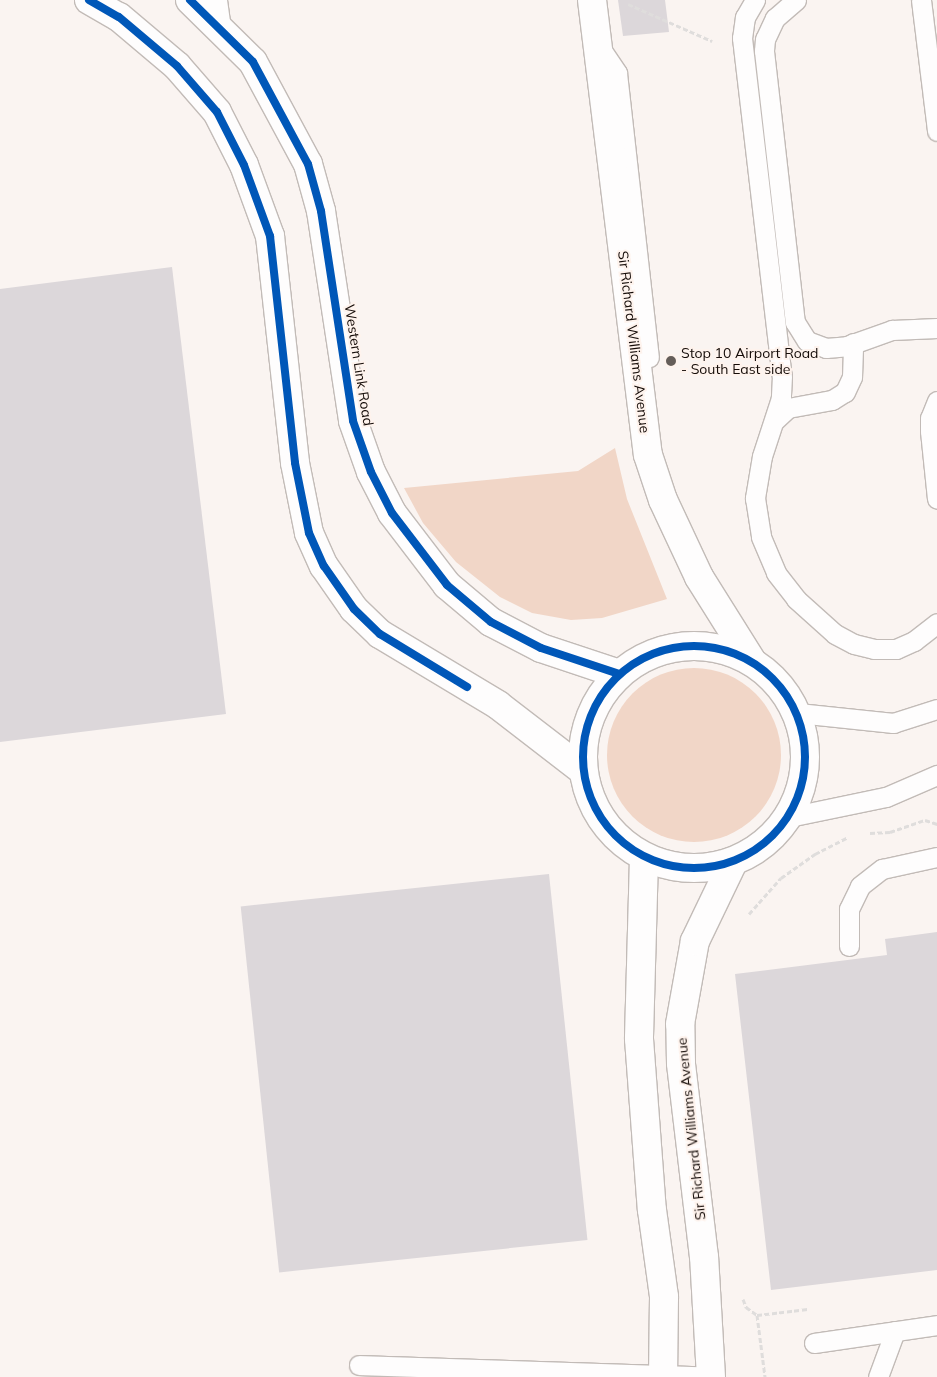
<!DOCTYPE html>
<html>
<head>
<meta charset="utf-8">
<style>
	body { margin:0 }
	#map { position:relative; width:937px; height:1377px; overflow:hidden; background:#faf4f1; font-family:Mulish,sans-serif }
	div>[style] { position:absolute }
	.green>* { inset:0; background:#f1d6c7 }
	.round { border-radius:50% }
	.building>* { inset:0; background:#dcd7da; transform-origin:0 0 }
	.path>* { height:3px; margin-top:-1.5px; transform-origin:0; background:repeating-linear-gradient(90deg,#dfdddc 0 5px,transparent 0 7.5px) }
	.roads { filter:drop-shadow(1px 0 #c2bbb7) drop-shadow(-1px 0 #c2bbb7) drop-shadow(0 1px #c2bbb7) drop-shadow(0 -1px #c2bbb7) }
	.service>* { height:19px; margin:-9.5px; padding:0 9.5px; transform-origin:9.5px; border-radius:9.5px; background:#fefdfd }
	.minor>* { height:28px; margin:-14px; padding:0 14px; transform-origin:14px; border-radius:14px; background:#fefdfd }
	.tertiary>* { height:28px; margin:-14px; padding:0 14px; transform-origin:14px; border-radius:14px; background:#fefdfd }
	.tertiary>.ring { margin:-14px; padding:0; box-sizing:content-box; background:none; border:28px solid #fefdfd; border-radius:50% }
	.secondary>* { height:28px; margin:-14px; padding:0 14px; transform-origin:14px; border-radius:14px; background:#fefdfd }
	.cycleway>* { height:8px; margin:-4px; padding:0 4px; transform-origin:4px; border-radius:4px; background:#0057b8 }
	.cycleway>.ring { margin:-4px; padding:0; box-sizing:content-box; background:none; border:8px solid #0057b8; border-radius:50% }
	.dots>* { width:14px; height:14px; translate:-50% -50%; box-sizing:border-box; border:2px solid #fef3ed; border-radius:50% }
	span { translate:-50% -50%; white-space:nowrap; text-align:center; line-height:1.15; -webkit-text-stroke:4px #fef3ed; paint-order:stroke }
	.street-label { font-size:14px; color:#140b07 }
	.poi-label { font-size:14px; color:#140b07 }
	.left { translate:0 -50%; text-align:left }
</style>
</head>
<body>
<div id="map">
	<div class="green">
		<div style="clip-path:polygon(615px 448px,627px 499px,667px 599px,602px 618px,571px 620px,532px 613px,500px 597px,456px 562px,423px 523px,404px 488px,578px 471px)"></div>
		<div class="round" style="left:607px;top:668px;width:174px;height:174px"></div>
	</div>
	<div class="building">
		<div style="clip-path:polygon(618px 0,665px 0,669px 32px,623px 36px)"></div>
		<div style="clip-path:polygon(172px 267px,226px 714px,0 742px,0 289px)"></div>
		<div style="left:549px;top:874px;width:368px;height:310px;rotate:84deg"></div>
		<div style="clip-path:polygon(937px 932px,937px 1270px,771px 1290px,735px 974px,887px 955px,885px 939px)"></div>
	</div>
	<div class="path">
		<div style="left:628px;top:4px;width:92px;rotate:23.8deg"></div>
		<div style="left:870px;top:833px;width:20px;rotate:-3deg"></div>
		<div style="left:890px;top:832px;width:37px;rotate:-19deg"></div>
		<div style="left:925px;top:820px;width:13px;rotate:18deg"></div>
		<div style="left:749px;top:914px;width:48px;rotate:-48.4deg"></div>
		<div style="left:781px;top:878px;width:42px;rotate:-35.2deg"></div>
		<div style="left:815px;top:854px;width:36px;rotate:-27deg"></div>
		<div style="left:743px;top:1299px;width:9px;rotate:69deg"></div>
		<div style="left:746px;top:1307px;width:14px;rotate:36deg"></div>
		<div style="left:757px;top:1315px;width:63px;rotate:82.6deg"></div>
		<div style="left:757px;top:1315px;width:51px;rotate:-6.7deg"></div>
	</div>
	<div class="roads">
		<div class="service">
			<div style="left:217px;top:0;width:29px;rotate:82deg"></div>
			<div style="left:755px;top:0;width:20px;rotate:120deg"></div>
			<div style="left:745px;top:17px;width:21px;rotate:98deg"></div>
			<div style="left:742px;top:38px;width:340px;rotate:83.3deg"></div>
			<div style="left:782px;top:376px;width:22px;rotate:93deg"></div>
			<div style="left:781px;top:398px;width:61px;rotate:108.1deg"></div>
			<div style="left:762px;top:456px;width:43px;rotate:99.5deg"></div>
			<div style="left:755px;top:498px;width:39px;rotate:81deg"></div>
			<div style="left:761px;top:537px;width:39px;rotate:67deg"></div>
			<div style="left:776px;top:573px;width:33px;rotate:52deg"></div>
			<div style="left:796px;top:599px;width:52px;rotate:41.9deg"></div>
			<div style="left:835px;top:634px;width:21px;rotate:28deg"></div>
			<div style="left:854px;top:644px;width:21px;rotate:14deg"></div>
			<div style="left:874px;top:649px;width:22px"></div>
			<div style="left:896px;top:649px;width:20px;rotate:-24deg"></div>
			<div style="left:914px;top:641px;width:29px;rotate:-38deg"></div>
			<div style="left:796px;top:0;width:28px;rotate:139deg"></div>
			<div style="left:775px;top:18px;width:23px;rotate:115deg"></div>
			<div style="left:765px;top:39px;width:12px;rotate:95deg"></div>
			<div style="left:764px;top:51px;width:273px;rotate:83.5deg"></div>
			<div style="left:795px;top:322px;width:22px;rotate:58deg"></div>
			<div style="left:807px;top:341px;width:20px;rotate:20deg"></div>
			<div style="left:826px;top:348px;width:21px;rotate:-5deg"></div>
			<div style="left:847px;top:346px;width:48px;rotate:-19.6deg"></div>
			<div style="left:892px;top:330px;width:45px;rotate:-2.5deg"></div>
			<div style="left:921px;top:0;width:132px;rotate:83deg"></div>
			<div style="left:601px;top:49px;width:29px;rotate:56deg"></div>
			<div style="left:617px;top:73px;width:286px;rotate:83.6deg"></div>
			<div style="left:937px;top:401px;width:18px;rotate:112deg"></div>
			<div style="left:930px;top:418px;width:13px;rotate:90deg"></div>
			<div style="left:930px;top:431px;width:68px;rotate:84.1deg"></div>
			<div style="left:775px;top:420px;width:18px;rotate:-43deg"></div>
			<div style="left:788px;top:408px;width:45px;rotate:-10.3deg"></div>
			<div style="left:832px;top:400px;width:15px;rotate:-32deg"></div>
			<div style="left:845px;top:392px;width:17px;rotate:-65deg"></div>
			<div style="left:852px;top:377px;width:34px;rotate:-88deg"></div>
			<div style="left:798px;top:713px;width:96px;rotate:6deg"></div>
			<div style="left:893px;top:723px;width:46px;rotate:-17.7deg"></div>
			<div style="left:789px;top:817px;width:99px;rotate:-11.7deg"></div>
			<div style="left:886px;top:797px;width:56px;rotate:-23.3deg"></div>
			<div style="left:849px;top:946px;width:37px;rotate:-90deg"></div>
			<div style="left:849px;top:909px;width:25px;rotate:-64deg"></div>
			<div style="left:860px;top:886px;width:28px;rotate:-38deg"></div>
			<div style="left:882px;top:869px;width:56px;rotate:-12.3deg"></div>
			<div style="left:814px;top:1343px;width:124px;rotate:-8.3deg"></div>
			<div style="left:359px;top:1365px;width:353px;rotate:1.9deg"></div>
			<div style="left:878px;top:1377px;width:49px;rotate:-69.7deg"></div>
		</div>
		<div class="minor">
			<div style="left:644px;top:858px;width:181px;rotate:91.6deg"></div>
			<div style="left:639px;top:1039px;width:171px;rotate:85.7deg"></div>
			<div style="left:652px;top:1210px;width:88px;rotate:82.1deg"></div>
			<div style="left:664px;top:1297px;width:80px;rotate:90.7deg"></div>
			<div style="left:711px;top:1377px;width:120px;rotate:-93.3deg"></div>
			<div style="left:704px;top:1257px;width:195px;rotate:-96.8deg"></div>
			<div style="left:681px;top:1063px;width:39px;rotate:-91deg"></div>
			<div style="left:680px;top:1024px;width:84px;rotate:-79.8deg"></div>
			<div style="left:695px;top:941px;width:88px;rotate:-64.3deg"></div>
		</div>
		<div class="tertiary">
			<div style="left:89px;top:0;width:34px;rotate:30deg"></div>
			<div style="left:119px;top:17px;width:76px;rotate:40.2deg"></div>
			<div style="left:177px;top:66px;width:61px;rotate:49deg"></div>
			<div style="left:217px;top:112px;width:59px;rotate:63deg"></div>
			<div style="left:244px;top:165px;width:76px;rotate:69.9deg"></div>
			<div style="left:270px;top:236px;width:228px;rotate:83.7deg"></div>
			<div style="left:295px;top:463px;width:71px;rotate:78.7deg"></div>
			<div style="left:309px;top:533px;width:36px;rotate:66deg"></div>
			<div style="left:324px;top:566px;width:52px;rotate:55.1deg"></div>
			<div style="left:354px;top:609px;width:36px;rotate:44deg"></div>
			<div style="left:380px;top:634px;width:138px;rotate:31deg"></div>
			<div style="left:498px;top:705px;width:105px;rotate:37.6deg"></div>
			<div style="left:190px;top:0;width:88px;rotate:44.5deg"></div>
			<div style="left:253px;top:62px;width:116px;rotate:61.7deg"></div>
			<div style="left:308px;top:164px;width:49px;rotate:74.5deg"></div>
			<div style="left:321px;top:211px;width:212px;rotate:81.3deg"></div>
			<div style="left:353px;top:421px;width:54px;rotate:70.6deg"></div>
			<div style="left:371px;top:472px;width:46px;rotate:62.9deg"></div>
			<div style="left:392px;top:513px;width:91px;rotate:52.6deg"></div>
			<div style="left:447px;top:585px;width:57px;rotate:40.1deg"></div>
			<div style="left:491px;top:622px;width:56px;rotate:27.5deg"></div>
			<div style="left:541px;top:648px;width:82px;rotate:18.4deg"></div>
			<div class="ring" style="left:583px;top:646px;width:194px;height:194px"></div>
		</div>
		<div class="secondary">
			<div style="left:592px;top:0;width:458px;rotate:83deg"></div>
			<div style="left:648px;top:455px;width:47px;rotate:71.6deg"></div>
			<div style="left:663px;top:500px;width:85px;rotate:64.9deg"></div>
			<div style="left:699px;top:577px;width:98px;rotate:57.9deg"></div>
		</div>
	</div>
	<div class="cycleway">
		<div style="left:89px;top:0;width:34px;rotate:30deg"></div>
		<div style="left:119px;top:17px;width:76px;rotate:40.2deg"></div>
		<div style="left:177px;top:66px;width:61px;rotate:49deg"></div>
		<div style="left:217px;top:112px;width:59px;rotate:63deg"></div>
		<div style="left:244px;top:165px;width:76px;rotate:69.9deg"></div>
		<div style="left:270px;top:236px;width:228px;rotate:83.7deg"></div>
		<div style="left:295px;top:463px;width:71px;rotate:78.7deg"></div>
		<div style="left:309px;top:533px;width:36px;rotate:66deg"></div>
		<div style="left:324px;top:566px;width:52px;rotate:55.1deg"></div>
		<div style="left:354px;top:609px;width:36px;rotate:44deg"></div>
		<div style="left:380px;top:634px;width:102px;rotate:31.3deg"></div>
		<div style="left:190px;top:0;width:88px;rotate:44.5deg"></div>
		<div style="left:253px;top:62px;width:116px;rotate:61.7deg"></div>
		<div style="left:308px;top:164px;width:49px;rotate:74.5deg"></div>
		<div style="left:321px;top:211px;width:212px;rotate:81.3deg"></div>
		<div style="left:353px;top:421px;width:54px;rotate:70.6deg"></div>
		<div style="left:371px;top:472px;width:46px;rotate:62.9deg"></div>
		<div style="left:392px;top:513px;width:91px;rotate:52.6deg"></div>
		<div style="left:447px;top:585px;width:57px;rotate:40.1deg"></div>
		<div style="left:491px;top:622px;width:56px;rotate:27.5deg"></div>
		<div style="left:541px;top:648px;width:82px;rotate:18.4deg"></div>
		<div class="ring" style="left:583px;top:646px;width:214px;height:214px"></div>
	</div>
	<div class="dots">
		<div style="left:671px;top:361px;background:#645d59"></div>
	</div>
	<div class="street-label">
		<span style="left:634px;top:342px;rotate:83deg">Sir Richard Williams Avenue</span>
		<span style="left:359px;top:365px;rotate:81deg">Western Link Road</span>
		<span style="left:691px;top:1129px;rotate:-96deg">Sir Richard Williams Avenue</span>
	</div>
	<div class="poi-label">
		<span class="left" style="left:681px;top:361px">Stop 10 Airport Road<br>- South East side</span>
	</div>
</div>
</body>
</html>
